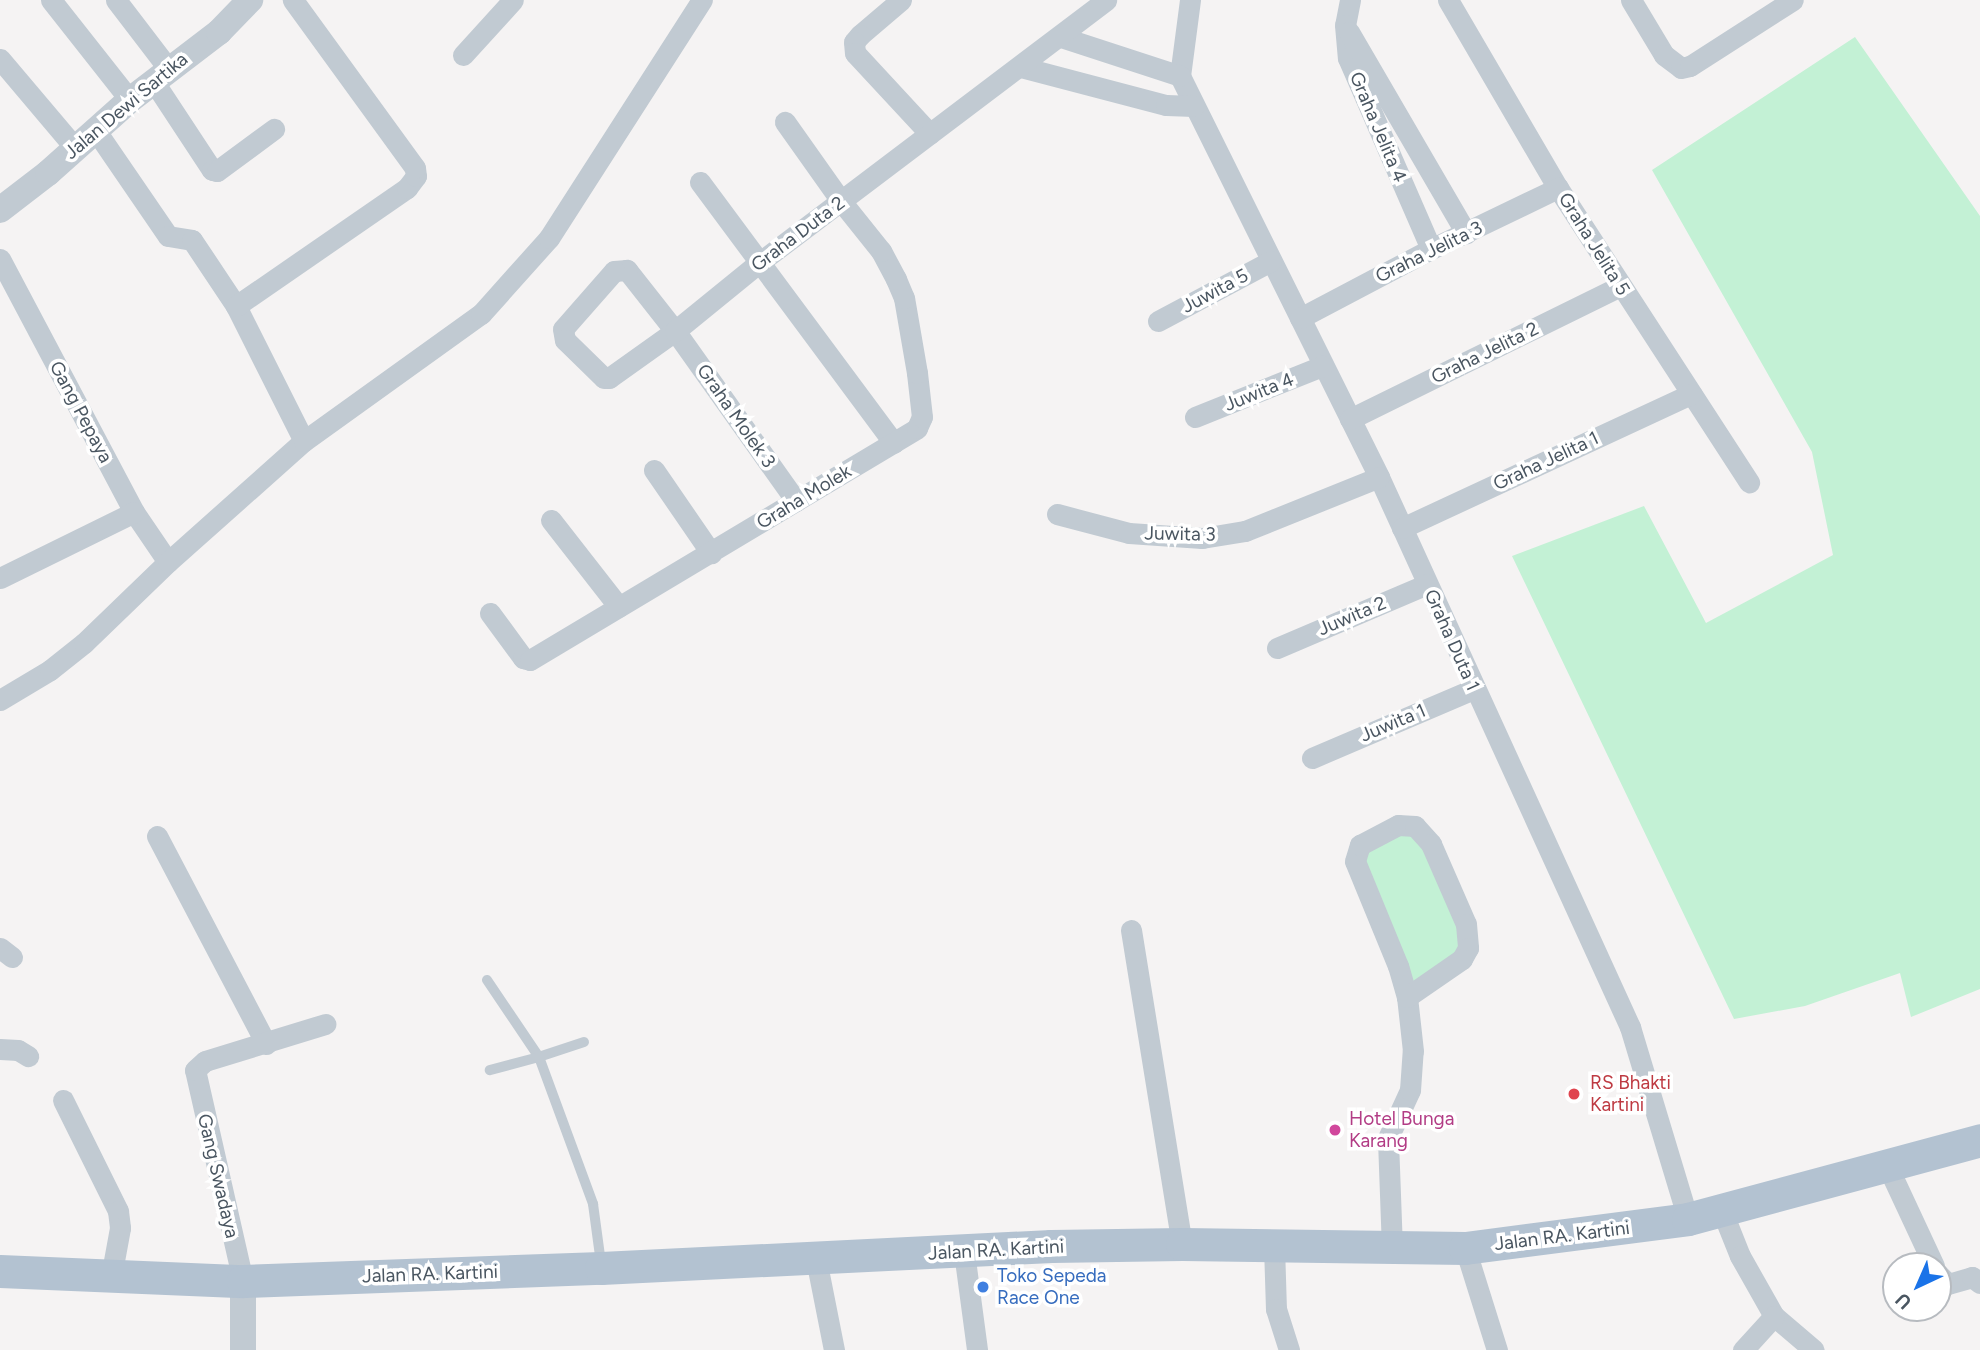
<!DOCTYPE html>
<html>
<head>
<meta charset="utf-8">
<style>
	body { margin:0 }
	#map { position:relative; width:1980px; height:1350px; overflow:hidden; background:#f5f3f3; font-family:Figtree,sans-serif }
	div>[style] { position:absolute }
	.green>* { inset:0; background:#c3f1d5 }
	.service>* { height:10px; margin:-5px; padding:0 5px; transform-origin:5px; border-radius:5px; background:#c1cad2 }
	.minor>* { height:21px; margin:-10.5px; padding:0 10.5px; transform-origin:10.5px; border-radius:10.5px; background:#c1cad2 }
	.tertiary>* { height:26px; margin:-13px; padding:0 13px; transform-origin:13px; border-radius:13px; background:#c1cad2 }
	.primary>* { height:33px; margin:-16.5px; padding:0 16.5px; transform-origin:16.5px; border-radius:16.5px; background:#b3c2d1 }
	.dots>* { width:19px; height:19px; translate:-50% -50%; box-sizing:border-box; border:4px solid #fff; border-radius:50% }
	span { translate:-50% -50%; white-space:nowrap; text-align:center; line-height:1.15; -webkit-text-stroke:7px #fff; paint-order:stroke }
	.street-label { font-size:19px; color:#4a5661 }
	.health-label { font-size:19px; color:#be3a42 }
	.left { translate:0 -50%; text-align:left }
	.hotel-label { font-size:19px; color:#b23c85 }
	.shop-label { font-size:19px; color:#366cbe }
	.north { position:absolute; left:1882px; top:1252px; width:70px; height:70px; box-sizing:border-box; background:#fff; border:2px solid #b7bbc0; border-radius:50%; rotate:224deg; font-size:19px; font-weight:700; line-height:28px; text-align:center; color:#4a5661 }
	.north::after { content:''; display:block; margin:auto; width:24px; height:32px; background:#1a73e8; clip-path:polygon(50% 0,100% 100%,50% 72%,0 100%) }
</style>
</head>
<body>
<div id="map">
	<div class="green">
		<div style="clip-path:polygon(1855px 37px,1980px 216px,1980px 989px,1911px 1017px,1900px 973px,1805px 1006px,1734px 1019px,1512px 556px,1644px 506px,1706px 623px,1833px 555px,1812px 452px,1652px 170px)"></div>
		<div style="clip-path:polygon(1415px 826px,1468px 948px,1407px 997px,1360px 845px)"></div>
	</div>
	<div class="service">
		<div style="left:487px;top:980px;width:93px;rotate:56deg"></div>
		<div style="left:539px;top:1057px;width:51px;rotate:165.1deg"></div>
		<div style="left:584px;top:1042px;width:47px;rotate:161.6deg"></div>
		<div style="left:539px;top:1057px;width:157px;rotate:69.8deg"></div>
		<div style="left:593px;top:1204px;width:60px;rotate:82.3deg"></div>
	</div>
	<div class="minor">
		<div style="left:51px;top:0;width:127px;rotate:51.7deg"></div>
		<div style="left:116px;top:0;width:86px;rotate:52.6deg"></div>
		<div style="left:901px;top:0;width:54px;rotate:139.5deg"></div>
		<div style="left:860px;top:35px;width:9px;rotate:131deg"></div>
		<div style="left:854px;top:42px;width:11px;rotate:85deg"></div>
		<div style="left:855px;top:53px;width:110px;rotate:47.2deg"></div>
		<div style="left:1190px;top:0;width:77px;rotate:97.5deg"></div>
		<div style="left:1180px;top:76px;width:448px;rotate:63.6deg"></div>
		<div style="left:1379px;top:477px;width:605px;rotate:65.47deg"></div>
		<div style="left:1630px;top:1027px;width:201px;rotate:73.2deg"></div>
		<div style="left:1350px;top:0;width:25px;rotate:101deg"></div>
		<div style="left:1345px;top:25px;width:33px;rotate:85deg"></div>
		<div style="left:1348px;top:58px;width:208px;rotate:66.5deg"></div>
		<div style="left:1448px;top:0;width:218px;rotate:59.7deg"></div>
		<div style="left:1558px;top:188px;width:351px;rotate:57deg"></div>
		<div style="left:1631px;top:0;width:64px;rotate:59deg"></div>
		<div style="left:1664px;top:55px;width:21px;rotate:37deg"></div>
		<div style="left:1681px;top:68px;width:9px;rotate:-13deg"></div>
		<div style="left:1690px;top:66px;width:122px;rotate:-32.7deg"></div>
		<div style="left:1349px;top:32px;width:233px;rotate:59.8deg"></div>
		<div style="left:1061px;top:37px;width:125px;rotate:18.1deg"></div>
		<div style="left:463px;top:55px;width:74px;rotate:-47.7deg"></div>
		<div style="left:0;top:59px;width:118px;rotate:49.8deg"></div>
		<div style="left:1021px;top:67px;width:150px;rotate:14.7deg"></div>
		<div style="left:1166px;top:105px;width:28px;rotate:2deg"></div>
		<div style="left:154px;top:82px;width:105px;rotate:56.6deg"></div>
		<div style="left:212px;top:170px;width:5px;rotate:11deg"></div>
		<div style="left:217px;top:171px;width:71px;rotate:-36.4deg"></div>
		<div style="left:96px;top:131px;width:127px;rotate:55.6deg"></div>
		<div style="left:168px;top:236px;width:24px;rotate:9deg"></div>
		<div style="left:192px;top:240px;width:79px;rotate:56.3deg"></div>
		<div style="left:236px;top:306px;width:151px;rotate:63.3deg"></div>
		<div style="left:700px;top:182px;width:325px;rotate:53.4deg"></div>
		<div style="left:0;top:259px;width:286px;rotate:62.1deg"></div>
		<div style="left:134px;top:512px;width:60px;rotate:55.8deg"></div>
		<div style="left:236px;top:306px;width:208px;rotate:-34.6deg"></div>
		<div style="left:407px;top:188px;width:15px;rotate:-53deg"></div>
		<div style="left:416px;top:176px;width:8px;rotate:-97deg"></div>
		<div style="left:415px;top:168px;width:208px;rotate:-126deg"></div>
		<div style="left:1300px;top:318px;width:148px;rotate:-27.8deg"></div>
		<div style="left:1431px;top:249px;width:141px;rotate:-25.7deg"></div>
		<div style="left:1158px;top:321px;width:128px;rotate:-28deg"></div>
		<div style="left:1195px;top:417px;width:137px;rotate:-21.9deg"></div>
		<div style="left:1350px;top:419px;width:301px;rotate:-26.2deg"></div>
		<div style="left:654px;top:470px;width:101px;rotate:55.5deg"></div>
		<div style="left:796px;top:501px;width:209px;rotate:-125.4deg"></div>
		<div style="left:675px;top:331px;width:78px;rotate:-128.2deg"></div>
		<div style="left:627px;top:270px;width:13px;rotate:176deg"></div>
		<div style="left:614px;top:271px;width:77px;rotate:131.3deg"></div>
		<div style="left:563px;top:329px;width:11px;rotate:80deg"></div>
		<div style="left:565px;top:340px;width:54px;rotate:44.3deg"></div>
		<div style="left:604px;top:378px;width:5px"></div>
		<div style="left:609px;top:378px;width:81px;rotate:-35.5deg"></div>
		<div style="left:675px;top:331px;width:109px;rotate:-39.1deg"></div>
		<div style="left:760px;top:262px;width:434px;rotate:-37.1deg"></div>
		<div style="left:1057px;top:514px;width:74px;rotate:14.8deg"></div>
		<div style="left:1129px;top:533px;width:73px;rotate:3.9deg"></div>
		<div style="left:1202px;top:538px;width:44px;rotate:-9.2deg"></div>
		<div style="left:1245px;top:531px;width:144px;rotate:-21.9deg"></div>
		<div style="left:551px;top:520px;width:110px;rotate:52deg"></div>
		<div style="left:1402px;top:528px;width:319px;rotate:-24.9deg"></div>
		<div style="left:0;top:578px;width:149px;rotate:-26.2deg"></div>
		<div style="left:490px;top:613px;width:56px;rotate:53.7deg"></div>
		<div style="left:523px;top:658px;width:7px;rotate:16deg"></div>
		<div style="left:530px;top:660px;width:451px;rotate:-30.9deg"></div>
		<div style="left:917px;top:428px;width:12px;rotate:-66deg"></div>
		<div style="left:922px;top:417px;width:44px;rotate:-96.5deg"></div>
		<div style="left:917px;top:373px;width:76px;rotate:-99.8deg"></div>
		<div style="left:904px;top:298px;width:21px;rotate:-113deg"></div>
		<div style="left:896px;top:279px;width:32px;rotate:-118deg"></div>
		<div style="left:881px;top:251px;width:64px;rotate:-128.7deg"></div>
		<div style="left:841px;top:201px;width:97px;rotate:-125.3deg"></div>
		<div style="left:1277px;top:648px;width:163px;rotate:-23.1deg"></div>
		<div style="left:0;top:700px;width:58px;rotate:-31deg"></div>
		<div style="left:50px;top:670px;width:43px;rotate:-38.5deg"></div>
		<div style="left:84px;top:643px;width:117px;rotate:-44deg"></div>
		<div style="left:168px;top:562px;width:182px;rotate:-41.7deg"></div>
		<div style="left:304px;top:441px;width:218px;rotate:-35.7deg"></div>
		<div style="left:481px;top:314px;width:102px;rotate:-48.2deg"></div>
		<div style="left:549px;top:238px;width:283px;rotate:-57.3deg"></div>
		<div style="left:1312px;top:758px;width:176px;rotate:-23.1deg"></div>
		<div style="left:157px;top:836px;width:235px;rotate:62.3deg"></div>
		<div style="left:1131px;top:930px;width:318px;rotate:80.8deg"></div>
		<div style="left:0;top:948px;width:15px;rotate:37deg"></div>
		<div style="left:0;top:1049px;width:18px;rotate:3deg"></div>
		<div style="left:18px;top:1050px;width:12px;rotate:31deg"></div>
		<div style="left:63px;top:1100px;width:124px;rotate:63.6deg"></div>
		<div style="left:118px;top:1211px;width:17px;rotate:83deg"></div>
		<div style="left:120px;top:1228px;width:50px;rotate:100.4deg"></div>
		<div style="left:1887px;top:1165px;width:111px;rotate:65deg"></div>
		<div style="left:1722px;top:1211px;width:48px;rotate:68.2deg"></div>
		<div style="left:1740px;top:1256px;width:69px;rotate:60.5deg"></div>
		<div style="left:1774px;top:1316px;width:52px;rotate:40.4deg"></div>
		<div style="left:1274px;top:1246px;width:63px;rotate:88.2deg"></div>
		<div style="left:1276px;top:1309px;width:43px;rotate:72.4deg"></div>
		<div style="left:1465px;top:1248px;width:107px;rotate:72.6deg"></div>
		<div style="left:1392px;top:1249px;width:111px;rotate:-92.1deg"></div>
		<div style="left:1388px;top:1138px;width:53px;rotate:-65.4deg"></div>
		<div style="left:1410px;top:1090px;width:39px;rotate:-86deg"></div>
		<div style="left:1413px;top:1051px;width:54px;rotate:-96.3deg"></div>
		<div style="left:1407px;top:997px;width:32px;rotate:-106deg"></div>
		<div style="left:1398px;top:966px;width:113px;rotate:-112.3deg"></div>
		<div style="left:1355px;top:861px;width:17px;rotate:-73deg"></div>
		<div style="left:1360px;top:845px;width:43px;rotate:-27.8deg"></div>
		<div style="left:1398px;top:825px;width:17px;rotate:3deg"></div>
		<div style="left:1415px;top:826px;width:24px;rotate:48deg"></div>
		<div style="left:1431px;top:844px;width:87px;rotate:66.4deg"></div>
		<div style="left:1466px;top:924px;width:24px;rotate:85deg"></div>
		<div style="left:1468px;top:948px;width:13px;rotate:119deg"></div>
		<div style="left:1462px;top:959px;width:67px;rotate:145.4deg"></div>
		<div style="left:964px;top:1252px;width:99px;rotate:82.4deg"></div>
		<div style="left:816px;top:1259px;width:93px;rotate:78.8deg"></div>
		<div style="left:1938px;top:1274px;width:14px;rotate:45deg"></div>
		<div style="left:1948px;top:1284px;width:25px;rotate:-16deg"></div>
		<div style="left:1972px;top:1277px;width:10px;rotate:37deg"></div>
		<div style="left:243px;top:1281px;width:216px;rotate:-102.8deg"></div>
		<div style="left:195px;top:1070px;width:13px;rotate:-42deg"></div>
		<div style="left:205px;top:1061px;width:126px;rotate:-17.1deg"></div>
		<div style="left:1743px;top:1350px;width:46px;rotate:-47.6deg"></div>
	</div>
	<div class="tertiary">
		<div style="left:0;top:210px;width:61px;rotate:-37.6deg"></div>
		<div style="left:48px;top:173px;width:110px;rotate:-41.7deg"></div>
		<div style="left:130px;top:100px;width:112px;rotate:-37.4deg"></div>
		<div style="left:219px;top:32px;width:45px;rotate:-45.9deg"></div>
		<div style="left:243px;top:1281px;width:69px;rotate:90deg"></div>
	</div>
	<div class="primary">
		<div style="left:0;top:1271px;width:243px;rotate:2.4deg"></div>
		<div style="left:243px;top:1281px;width:358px;rotate:-2.1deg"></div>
		<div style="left:601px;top:1268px;width:451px;rotate:-2.8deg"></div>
		<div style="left:1051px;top:1246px;width:131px;rotate:-0.9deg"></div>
		<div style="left:1182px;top:1244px;width:283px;rotate:0.8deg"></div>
		<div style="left:1465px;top:1248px;width:225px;rotate:-7.4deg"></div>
		<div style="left:1688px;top:1219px;width:302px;rotate:-15.1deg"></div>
	</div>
	<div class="dots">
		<div style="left:1574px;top:1094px;background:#e0444e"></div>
		<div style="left:1335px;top:1130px;background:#d1479c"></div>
		<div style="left:983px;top:1287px;background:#3f7fe0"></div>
	</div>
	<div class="street-label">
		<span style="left:126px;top:106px;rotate:-40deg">Jalan Dewi Sartika</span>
		<span style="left:1378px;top:127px;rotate:67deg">Graha Jelita 4</span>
		<span style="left:798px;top:234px;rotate:-37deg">Graha Duta 2</span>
		<span style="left:1594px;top:244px;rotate:58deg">Graha Jelita 5</span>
		<span style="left:1429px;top:252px;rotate:-26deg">Graha Jelita 3</span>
		<span style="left:1215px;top:291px;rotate:-28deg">Juwita 5</span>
		<span style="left:1485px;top:353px;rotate:-26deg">Graha Jelita 2</span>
		<span style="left:1259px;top:392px;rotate:-22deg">Juwita 4</span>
		<span style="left:81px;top:412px;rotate:62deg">Gang Pepaya</span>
		<span style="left:736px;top:416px;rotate:55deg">Graha Molek 3</span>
		<span style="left:1546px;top:461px;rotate:-25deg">Graha Jelita 1</span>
		<span style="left:804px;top:497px;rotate:-31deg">Graha Molek</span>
		<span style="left:1180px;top:534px;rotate:1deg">Juwita 3</span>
		<span style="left:1352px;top:616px;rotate:-23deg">Juwita 2</span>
		<span style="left:1452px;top:640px;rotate:66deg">Graha Duta 1</span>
		<span style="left:1393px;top:723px;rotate:-23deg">Juwita 1</span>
		<span style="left:218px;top:1176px;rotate:77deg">Gang Swadaya</span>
		<span style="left:1562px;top:1236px;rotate:-7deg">Jalan RA. Kartini</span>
		<span style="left:996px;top:1250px;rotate:-3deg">Jalan RA. Kartini</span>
		<span style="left:430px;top:1274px;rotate:-2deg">Jalan RA. Kartini</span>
	</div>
	<div class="health-label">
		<span class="left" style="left:1590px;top:1094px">RS Bhakti<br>Kartini</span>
	</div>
	<div class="hotel-label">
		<span class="left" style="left:1349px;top:1130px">Hotel Bunga<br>Karang</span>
	</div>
	<div class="shop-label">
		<span class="left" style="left:997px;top:1287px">Toko Sepeda<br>Race One</span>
	</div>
	<div class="north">U</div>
</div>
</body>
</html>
